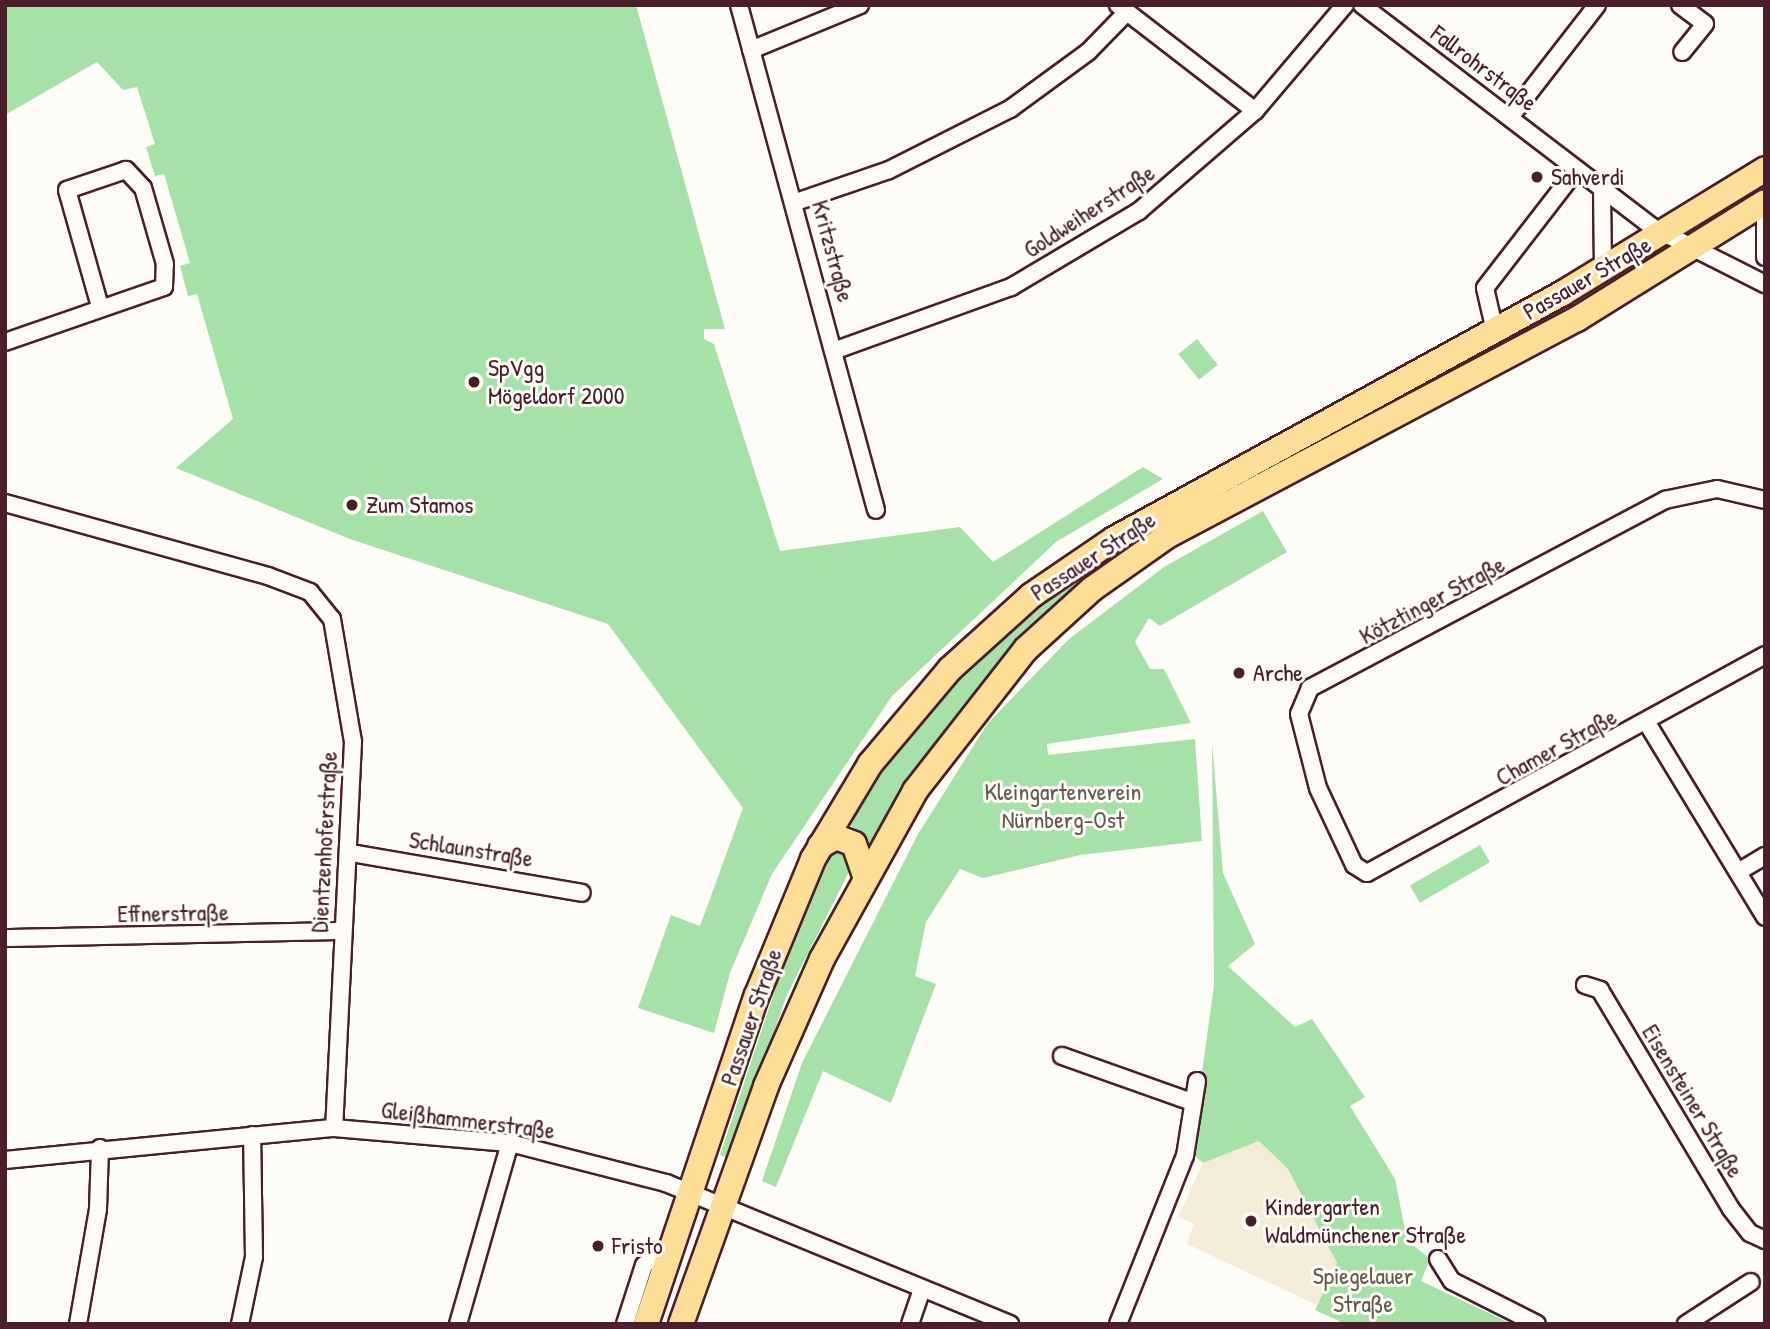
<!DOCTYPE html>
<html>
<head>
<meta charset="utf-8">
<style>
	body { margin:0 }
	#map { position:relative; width:1770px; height:1329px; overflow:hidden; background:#fdfcf7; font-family:"Patrick Hand",sans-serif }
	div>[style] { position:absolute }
	.built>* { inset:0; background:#f4ebd9 }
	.green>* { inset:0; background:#a6e2a8; transform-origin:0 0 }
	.roads { filter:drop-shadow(2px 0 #4a1f2b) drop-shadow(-2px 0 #4a1f2b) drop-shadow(0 2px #4a1f2b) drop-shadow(0 -2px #4a1f2b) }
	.street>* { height:16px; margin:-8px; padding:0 8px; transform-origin:8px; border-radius:8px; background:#fdfcf7 }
	.primary>* { height:24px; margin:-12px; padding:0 12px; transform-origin:12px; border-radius:12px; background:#fedd96 }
	.dots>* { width:19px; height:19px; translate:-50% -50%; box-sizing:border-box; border:4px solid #fdfcf7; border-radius:50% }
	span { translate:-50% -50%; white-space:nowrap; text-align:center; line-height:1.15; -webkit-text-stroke:6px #fdfcf7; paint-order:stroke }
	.street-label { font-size:24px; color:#4a1f2b }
	.poi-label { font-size:24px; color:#4a1f2b }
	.left { translate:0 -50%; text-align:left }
	.park-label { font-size:24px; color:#665a50 }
	.frame { position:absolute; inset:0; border:7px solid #4a1f2b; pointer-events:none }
</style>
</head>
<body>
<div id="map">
	<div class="built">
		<div style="clip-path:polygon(1259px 1141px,1288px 1169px,1337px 1263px,1317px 1305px,1187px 1244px,1194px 1224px,1178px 1217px,1203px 1163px)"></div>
	</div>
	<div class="green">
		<div style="clip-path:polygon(5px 5px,636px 5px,725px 329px,704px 329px,704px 339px,714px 344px,780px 551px,960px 527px,993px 562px,1143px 467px,1163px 479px,1056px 542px,892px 696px,772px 874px,730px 973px,714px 1033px,638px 1008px,671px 915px,700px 926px,743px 808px,608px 624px,350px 539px,176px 468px,233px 419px,197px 294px,188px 296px,180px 266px,190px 263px,164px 174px,155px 176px,146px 147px,155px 144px,137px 87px,123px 90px,97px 62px,5px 115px)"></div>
		<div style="clip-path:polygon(1632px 262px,1635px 268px,1477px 362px,1244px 483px)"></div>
		<div style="left:1197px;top:339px;width:33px;height:24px;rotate:51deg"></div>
		<div style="clip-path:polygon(1263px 511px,1287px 552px,1160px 626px,1149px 618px,1135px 642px,1150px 669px,1164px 669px,1191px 723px,1047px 744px,1048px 755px,1195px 739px,1202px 841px,1080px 855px,983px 878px,960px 869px,926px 922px,915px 976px,936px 984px,891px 1103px,823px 1071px,776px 1187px,762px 1181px,802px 1063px,918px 834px,988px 723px,1069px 639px,1164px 567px)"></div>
		<div style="clip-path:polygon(1180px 512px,998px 668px,946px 731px,869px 853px,865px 837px,848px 823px,876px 775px,938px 695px,1051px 593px)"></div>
		<div style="clip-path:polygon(1212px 742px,1223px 873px,1255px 944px,1228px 966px,1295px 1027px,1312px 1019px,1365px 1097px,1350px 1106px,1395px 1179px,1407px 1240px,1430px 1259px,1421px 1281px,1512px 1324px,1345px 1324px,1315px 1310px,1337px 1263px,1288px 1169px,1259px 1141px,1203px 1163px,1191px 1152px,1214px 985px)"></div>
		<div style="left:1480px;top:845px;width:20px;height:81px;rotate:60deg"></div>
		<div style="clip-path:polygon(842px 849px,851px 868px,786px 997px,731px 1159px,720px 1155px,797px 924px,829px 856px)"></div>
	</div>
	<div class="roads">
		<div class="street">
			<div style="left:739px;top:5px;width:523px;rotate:74.82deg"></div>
			<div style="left:1118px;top:5px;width:173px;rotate:37.7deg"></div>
			<div style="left:1362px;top:5px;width:365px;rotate:37.4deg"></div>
			<div style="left:1652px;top:227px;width:127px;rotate:26.8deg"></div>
			<div style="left:1680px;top:5px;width:31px;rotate:37deg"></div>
			<div style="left:1705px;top:24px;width:36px;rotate:129deg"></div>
			<div style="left:751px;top:50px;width:118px;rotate:-22.4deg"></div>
			<div style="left:1511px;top:116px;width:140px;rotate:-52.2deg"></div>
			<div style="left:1602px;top:189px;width:81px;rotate:89.3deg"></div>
			<div style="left:796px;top:202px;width:98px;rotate:-19deg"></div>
			<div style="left:889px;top:170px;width:136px;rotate:-26.8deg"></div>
			<div style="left:1010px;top:109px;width:97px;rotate:-36.2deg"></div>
			<div style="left:1088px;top:52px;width:56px;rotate:-45.7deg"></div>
			<div style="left:1765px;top:207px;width:50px;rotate:90deg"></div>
			<div style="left:1495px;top:331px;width:44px;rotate:-103.1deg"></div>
			<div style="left:1485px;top:288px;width:150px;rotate:-52.3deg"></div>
			<div style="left:5px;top:342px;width:168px;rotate:-19.1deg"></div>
			<div style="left:164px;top:287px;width:23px;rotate:-88deg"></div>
			<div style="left:165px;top:264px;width:79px;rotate:-106.1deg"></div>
			<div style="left:143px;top:188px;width:25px;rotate:-133deg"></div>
			<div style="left:126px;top:170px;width:62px;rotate:161.3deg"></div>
			<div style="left:67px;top:190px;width:122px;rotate:74.2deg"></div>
			<div style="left:836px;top:350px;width:186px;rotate:-19.8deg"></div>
			<div style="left:1011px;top:287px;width:149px;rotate:-30.7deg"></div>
			<div style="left:1139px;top:211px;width:153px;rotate:-40.8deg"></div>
			<div style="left:1255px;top:111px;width:139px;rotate:-49.7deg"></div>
			<div style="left:1765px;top:500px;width:49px;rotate:-167.1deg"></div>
			<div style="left:1717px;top:489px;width:53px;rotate:168.1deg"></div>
			<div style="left:1665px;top:500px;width:402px;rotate:152.1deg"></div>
			<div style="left:1310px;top:688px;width:28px;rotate:113deg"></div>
			<div style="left:1299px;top:714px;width:76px;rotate:75.6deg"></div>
			<div style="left:1318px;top:788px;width:85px;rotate:64.9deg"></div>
			<div style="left:1354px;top:865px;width:15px;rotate:32deg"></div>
			<div style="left:1367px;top:873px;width:454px;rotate:-28.7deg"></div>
			<div style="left:5px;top:503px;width:273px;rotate:15.5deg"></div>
			<div style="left:268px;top:576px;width:45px;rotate:20.9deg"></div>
			<div style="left:310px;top:592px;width:35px;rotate:51deg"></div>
			<div style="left:332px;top:619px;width:125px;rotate:80.3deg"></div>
			<div style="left:353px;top:742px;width:386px;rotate:92.8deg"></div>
			<div style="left:1647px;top:723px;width:227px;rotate:58.7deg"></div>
			<div style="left:351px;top:853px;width:234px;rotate:9.8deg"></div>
			<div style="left:1738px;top:872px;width:31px;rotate:-31deg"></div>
			<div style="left:5px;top:938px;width:337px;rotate:-1.2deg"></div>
			<div style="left:1585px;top:985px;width:16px;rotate:18deg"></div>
			<div style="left:1600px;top:990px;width:255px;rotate:59.1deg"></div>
			<div style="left:1731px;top:1209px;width:31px;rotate:52deg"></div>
			<div style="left:1750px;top:1233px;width:17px;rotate:25deg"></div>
			<div style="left:1062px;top:1056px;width:138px;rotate:19.5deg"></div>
			<div style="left:5px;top:1160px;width:331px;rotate:-5.6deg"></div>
			<div style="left:334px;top:1128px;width:177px;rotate:4.9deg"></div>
			<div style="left:510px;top:1143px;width:161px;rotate:14.4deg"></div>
			<div style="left:666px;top:1183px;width:372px;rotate:22.3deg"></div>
			<div style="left:1438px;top:1259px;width:26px;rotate:58deg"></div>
			<div style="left:1452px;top:1281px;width:95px;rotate:26.8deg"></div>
			<div style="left:78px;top:1324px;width:117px;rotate:-80.1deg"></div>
			<div style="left:98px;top:1209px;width:61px;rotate:-88.1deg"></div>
			<div style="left:240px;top:1324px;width:68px;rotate:-78.2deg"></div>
			<div style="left:254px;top:1257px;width:122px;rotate:-90.9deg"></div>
			<div style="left:458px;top:1324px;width:188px;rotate:-74deg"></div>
			<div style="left:625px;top:1324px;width:62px;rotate:-72.1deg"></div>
			<div style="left:644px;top:1265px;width:36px;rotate:-38deg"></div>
			<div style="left:910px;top:1324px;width:37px;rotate:-71deg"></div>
			<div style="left:1118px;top:1324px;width:181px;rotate:-68.3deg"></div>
			<div style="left:1185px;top:1156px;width:76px;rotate:-80.9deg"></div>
			<div style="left:1686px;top:1324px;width:77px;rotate:-32.9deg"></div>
		</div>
		<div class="primary">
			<div style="left:820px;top:846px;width:18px;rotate:-29deg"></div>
			<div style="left:836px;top:837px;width:19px;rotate:21deg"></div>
			<div style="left:854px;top:844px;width:34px;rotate:71deg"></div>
			<div style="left:646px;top:1324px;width:347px;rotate:-71.4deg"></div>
			<div style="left:757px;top:995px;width:147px;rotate:-67.6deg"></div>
			<div style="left:813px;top:859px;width:111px;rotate:-59deg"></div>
			<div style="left:870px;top:764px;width:124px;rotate:-49.9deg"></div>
			<div style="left:950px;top:669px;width:110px;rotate:-42.1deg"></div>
			<div style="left:1032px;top:595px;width:99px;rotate:-34.3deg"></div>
			<div style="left:1114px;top:539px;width:512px;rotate:-28.72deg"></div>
			<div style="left:1563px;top:293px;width:237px;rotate:-31.5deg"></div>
			<div style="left:681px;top:1324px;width:253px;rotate:-70.3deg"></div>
			<div style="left:766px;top:1086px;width:139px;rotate:-66.2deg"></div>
			<div style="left:822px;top:959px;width:192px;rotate:-61deg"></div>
			<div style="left:915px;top:791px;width:180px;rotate:-52deg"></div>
			<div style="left:1026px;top:649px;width:89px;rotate:-42.3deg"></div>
			<div style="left:1092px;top:589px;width:92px;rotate:-35.2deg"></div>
			<div style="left:1167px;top:536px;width:464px;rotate:-27.9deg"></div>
			<div style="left:1577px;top:319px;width:221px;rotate:-31.9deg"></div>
		</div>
	</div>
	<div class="dots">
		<div style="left:1537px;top:177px;background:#4a1f2b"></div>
		<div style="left:474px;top:382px;background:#4a1f2b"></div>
		<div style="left:352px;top:505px;background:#4a1f2b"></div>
		<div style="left:1239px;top:673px;background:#4a1f2b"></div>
		<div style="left:1251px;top:1221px;background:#4a1f2b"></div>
		<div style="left:598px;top:1246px;background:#4a1f2b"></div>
	</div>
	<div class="street-label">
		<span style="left:1484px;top:68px;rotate:37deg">Fallrohrstraße</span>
		<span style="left:1089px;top:211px;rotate:-33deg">Goldweiherstraße</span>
		<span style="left:833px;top:251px;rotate:75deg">Kritzstraße</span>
		<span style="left:1587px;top:278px;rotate:-30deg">Passauer Straße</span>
		<span style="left:1093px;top:556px;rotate:-33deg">Passauer Straße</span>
		<span style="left:1432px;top:600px;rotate:-28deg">Kötztinger Straße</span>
		<span style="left:1556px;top:747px;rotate:-29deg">Chamer Straße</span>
		<span style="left:324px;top:842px;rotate:-87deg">Dientzenhoferstraße</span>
		<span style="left:471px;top:849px;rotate:9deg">Schlaunstraße</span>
		<span style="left:173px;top:913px;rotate:-1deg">Effnerstraße</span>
		<span style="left:751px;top:1017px;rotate:-71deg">Passauer Straße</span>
		<span style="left:1693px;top:1101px;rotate:59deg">Eisensteiner Straße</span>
		<span style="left:468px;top:1120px;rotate:7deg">Gleißhammerstraße</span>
	</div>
	<div class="poi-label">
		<span class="left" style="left:1551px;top:177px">Sahverdi</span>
		<span class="left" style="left:488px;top:382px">SpVgg<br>Mögeldorf 2000</span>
		<span class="left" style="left:366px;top:505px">Zum Stamos</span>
		<span class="left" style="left:1253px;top:673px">Arche</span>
		<span class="left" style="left:1265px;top:1221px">Kindergarten<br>Waldmünchener Straße</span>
		<span class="left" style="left:612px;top:1246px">Fristo</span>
	</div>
	<div class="park-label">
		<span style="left:1063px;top:806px">Kleingartenverein<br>Nürnberg-Ost</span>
		<span style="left:1363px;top:1290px">Spiegelauer<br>Straße</span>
	</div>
	<div class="frame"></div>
</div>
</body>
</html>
